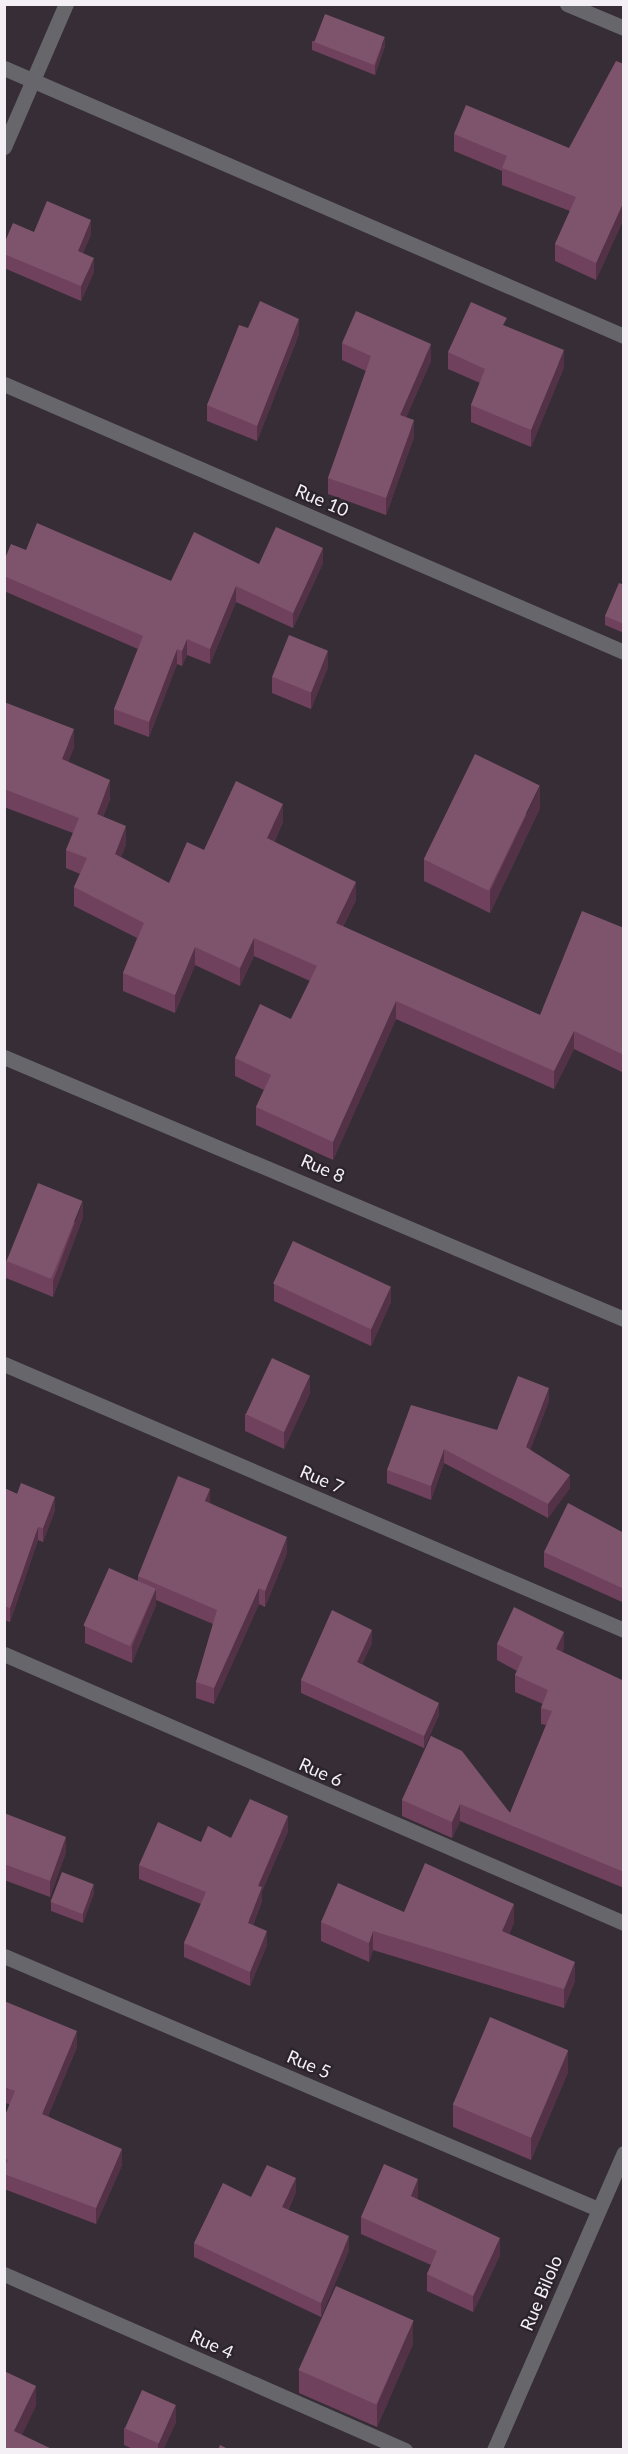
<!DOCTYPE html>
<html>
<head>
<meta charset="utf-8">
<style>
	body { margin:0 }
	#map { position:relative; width:628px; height:2454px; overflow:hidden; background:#362d37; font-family:Lato,sans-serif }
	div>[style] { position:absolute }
	.minor>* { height:15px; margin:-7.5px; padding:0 7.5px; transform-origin:7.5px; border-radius:7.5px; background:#67666b }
	.wall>* { inset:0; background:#70415c }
	.shaded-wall>* { inset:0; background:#533146; transform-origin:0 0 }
	.building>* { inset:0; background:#7e546c; transform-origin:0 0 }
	span { translate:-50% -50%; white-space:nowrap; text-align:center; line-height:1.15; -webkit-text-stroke:4.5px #2c242d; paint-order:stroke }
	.street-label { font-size:18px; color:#f4eff5 }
	.frame { position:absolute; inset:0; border:6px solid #f4eff5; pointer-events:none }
</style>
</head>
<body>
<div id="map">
	<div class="minor">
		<div style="left:567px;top:4px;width:62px;rotate:22.8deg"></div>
		<div style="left:4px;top:68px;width:675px;rotate:23.38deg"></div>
		<div style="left:4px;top:147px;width:156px;rotate:-66.6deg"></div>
		<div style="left:4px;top:384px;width:675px;rotate:23.38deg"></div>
		<div style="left:4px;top:1057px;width:673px;rotate:22.91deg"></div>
		<div style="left:4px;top:1364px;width:675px;rotate:23.22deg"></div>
		<div style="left:4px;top:1654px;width:676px;rotate:23.45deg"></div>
		<div style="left:4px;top:1956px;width:646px;rotate:23.07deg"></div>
		<div style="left:4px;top:2274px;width:438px;rotate:23.7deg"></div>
		<div style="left:494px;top:2450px;width:324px;rotate:-66.4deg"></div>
	</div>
	<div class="wall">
		<div style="clip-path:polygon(312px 41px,385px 46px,375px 75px,312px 50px)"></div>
		<div style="clip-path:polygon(624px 64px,624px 218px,596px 280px,555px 261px,555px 244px,570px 211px,502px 185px,502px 171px,454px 151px,454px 134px,569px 148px)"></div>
		<div style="clip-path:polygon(34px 232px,91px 234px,83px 253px,94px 272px,81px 301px,4px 268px,4px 244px)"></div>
		<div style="clip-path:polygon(507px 327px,564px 367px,531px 447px,471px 422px,471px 405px,480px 383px,448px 369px,448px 352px)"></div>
		<div style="clip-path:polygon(248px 328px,299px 334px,257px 441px,207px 421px,207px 405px)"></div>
		<div style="clip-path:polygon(342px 343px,431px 361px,406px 417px,414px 437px,386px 515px,328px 494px,328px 478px,366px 371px,342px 360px)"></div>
		<div style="clip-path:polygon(26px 550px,171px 581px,259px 564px,323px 563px,293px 628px,236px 602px,210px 664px,187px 655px,182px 666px,177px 664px,149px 737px,114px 724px,114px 709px,138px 649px,4px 591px,4px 561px)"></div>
		<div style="clip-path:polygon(624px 585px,624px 633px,605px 625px,605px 616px)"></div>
		<div style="clip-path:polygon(328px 667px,311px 709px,272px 693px,272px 677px)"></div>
		<div style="clip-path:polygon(4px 702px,74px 747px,68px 762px,110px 799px,103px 817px,126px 844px,121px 857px,169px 883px,204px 850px,283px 822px,274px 842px,356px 900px,343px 927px,540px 1015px,624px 928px,624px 1073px,574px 1049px,554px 1089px,396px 1019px,333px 1160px,256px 1125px,256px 1107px,264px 1090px,235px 1076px,235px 1058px,291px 1019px,310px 981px,254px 956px,240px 986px,195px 965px,175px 1013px,123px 991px,123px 973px,137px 938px,74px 906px,74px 887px,80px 874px,66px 868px,66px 850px,73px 833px,4px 807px)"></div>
		<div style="clip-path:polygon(540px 808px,490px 913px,424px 881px,424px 859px)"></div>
		<div style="clip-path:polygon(83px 1217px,53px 1297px,6px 1278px,6px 1261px)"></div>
		<div style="clip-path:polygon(274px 1284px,391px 1302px,371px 1346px,274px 1301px)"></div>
		<div style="clip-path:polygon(310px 1393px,284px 1449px,245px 1431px,245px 1414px)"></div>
		<div style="clip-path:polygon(549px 1401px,530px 1450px,570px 1488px,548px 1518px,444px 1463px,431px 1500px,387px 1483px,387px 1470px,497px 1430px)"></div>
		<div style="clip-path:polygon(4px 1488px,55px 1510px,43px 1542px,38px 1540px,10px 1622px,4px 1620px)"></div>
		<div style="clip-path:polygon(210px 1503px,287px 1553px,265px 1607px,259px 1604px,214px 1704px,196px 1698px,196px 1682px,213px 1624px,156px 1600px,156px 1605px,132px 1663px,85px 1643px,85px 1626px,138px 1581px,138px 1576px)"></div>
		<div style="clip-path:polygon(624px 1533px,624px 1601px,622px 1602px,544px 1567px,544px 1552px)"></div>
		<div style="clip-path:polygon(372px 1643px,362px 1664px,439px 1715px,424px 1748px,301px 1693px,301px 1680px)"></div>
		<div style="clip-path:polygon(497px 1644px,564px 1648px,562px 1652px,624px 1681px,624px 1888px,460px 1821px,452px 1838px,402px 1816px,402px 1800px,431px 1736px,510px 1813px,546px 1725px,541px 1724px,541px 1708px,543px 1704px,515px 1692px,515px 1675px,517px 1671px,497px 1660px)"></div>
		<div style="clip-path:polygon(4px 1813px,66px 1852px,50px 1897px,4px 1880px)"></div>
		<div style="clip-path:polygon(288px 1831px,262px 1891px,262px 1901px,253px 1925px,267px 1945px,250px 1986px,184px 1957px,184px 1943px,201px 1904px,139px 1879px,139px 1865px,201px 1842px)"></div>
		<div style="clip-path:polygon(94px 1893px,83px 1923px,51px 1911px,51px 1902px)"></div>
		<div style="clip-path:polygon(404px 1912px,514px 1923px,509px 1934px,575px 1981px,564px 2008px,373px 1950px,369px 1962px,321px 1941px,321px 1922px)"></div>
		<div style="clip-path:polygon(4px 2001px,77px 2047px,48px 2116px,122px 2165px,96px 2224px,4px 2189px,4px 2118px,10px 2105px,4px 2102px)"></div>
		<div style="clip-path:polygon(568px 2072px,531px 2160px,453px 2127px,453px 2104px)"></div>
		<div style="clip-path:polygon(296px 2192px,288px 2210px,349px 2250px,321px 2317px,194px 2257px,194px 2243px,251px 2197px)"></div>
		<div style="clip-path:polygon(418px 2196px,417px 2199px,500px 2255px,473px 2312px,427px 2291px,427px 2274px,431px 2265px,361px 2234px,361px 2217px)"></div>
		<div style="clip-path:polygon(413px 2344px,377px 2427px,299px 2393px,299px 2370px)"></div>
		<div style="clip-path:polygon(176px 2422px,163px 2450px,135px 2450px,124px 2445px,124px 2428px)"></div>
	</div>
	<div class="shaded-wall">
		<div style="clip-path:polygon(385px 37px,385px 46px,375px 75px,375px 66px)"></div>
		<div style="clip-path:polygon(624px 201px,624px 218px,596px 280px,596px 263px)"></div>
		<div style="clip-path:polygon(91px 220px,91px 234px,78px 266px,78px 251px)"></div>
		<div style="clip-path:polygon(94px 258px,94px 272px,81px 301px,81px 286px)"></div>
		<div style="clip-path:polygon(299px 319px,299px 334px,257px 441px,257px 426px)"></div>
		<div style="clip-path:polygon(431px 344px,431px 361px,400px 432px,400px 415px)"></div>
		<div style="clip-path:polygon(564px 350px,564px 367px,531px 447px,531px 430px)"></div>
		<div style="clip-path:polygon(414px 420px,414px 437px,386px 515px,386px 498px)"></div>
		<div style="clip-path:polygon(323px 548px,323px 563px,293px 628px,293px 613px)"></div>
		<div style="clip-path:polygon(236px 586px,236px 602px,210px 664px,210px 649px)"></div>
		<div style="clip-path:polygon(187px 639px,187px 655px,182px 666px,182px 651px)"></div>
		<div style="clip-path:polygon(177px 649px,177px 664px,149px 737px,149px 722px)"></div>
		<div style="clip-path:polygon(328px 651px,328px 667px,311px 709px,311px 692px)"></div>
		<div style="clip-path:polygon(74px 729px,74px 747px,62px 777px,62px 759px)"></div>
		<div style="clip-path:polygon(110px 780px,110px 799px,97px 832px,97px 814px)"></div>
		<div style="clip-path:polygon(540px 786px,540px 808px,490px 913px,490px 891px)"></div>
		<div style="clip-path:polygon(283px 804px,283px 822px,267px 856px,267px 838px)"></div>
		<div style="clip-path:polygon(126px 826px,126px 844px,115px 872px,115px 854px)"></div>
		<div style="clip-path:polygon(356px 882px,356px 900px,336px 941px,336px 923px)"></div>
		<div style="clip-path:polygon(254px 938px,254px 956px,240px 986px,240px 968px)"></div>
		<div style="clip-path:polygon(195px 947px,195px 965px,175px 1013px,175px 995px)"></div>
		<div style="clip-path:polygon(396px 1001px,396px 1019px,333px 1160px,333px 1142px)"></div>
		<div style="clip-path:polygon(574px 1031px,574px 1049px,554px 1089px,554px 1071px)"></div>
		<div style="clip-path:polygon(83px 1201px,83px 1217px,53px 1297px,53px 1281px)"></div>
		<div style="clip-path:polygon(391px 1286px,391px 1302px,371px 1346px,371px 1329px)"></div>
		<div style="clip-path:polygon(310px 1376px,310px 1393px,284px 1449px,284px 1433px)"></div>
		<div style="clip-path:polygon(549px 1388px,549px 1401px,526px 1461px,526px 1447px)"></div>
		<div style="clip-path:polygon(444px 1449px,444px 1463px,431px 1500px,431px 1486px)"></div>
		<div style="clip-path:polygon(570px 1475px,570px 1488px,548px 1518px,548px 1504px)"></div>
		<div style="clip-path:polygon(210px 1489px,210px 1505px,205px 1501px)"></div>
		<div style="clip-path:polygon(55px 1497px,55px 1510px,43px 1542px,43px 1528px)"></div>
		<div style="clip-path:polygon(38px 1527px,38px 1540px,10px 1622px,10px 1608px)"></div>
		<div style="clip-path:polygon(287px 1537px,287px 1553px,265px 1607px,265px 1591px)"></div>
		<div style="left:624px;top:1587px;width:14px;height:2px;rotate:90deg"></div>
		<div style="clip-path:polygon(259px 1588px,259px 1604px,214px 1704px,214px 1688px)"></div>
		<div style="clip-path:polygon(156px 1589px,156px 1605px,132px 1663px,132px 1646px)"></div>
		<div style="clip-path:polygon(372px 1630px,372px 1643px,357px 1674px,357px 1662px)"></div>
		<div style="clip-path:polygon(564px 1632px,564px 1648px,556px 1665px,556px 1649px)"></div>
		<div style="clip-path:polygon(439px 1703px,439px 1715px,424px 1748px,424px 1736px)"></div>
		<div style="clip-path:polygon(460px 1804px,460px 1821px,452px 1838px,452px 1822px)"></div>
		<div style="clip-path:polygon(288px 1816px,288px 1831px,262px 1891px,262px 1901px,248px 1937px,248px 1923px,258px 1886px)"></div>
		<div style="clip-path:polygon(66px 1837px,66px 1852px,50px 1897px,50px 1881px)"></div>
		<div style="clip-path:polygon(94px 1884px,94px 1893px,83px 1923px,83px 1914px)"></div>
		<div style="clip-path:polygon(514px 1904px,514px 1923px,502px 1950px,502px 1931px)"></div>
		<div style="clip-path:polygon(267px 1931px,267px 1945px,250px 1986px,250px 1972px)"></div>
		<div style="clip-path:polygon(373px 1931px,373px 1950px,369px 1962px,369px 1943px)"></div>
		<div style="clip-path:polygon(575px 1962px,575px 1981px,564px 2008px,564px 1989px)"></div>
		<div style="clip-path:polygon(77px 2031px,77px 2047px,42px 2130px,42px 2114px)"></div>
		<div style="clip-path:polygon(568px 2050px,568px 2072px,531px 2160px,531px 2137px)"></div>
		<div style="clip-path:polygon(122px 2149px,122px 2165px,96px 2224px,96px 2208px)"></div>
		<div style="clip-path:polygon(296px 2178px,296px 2192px,282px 2221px,282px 2207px)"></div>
		<div style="clip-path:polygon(418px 2179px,418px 2196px,411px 2213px,411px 2196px)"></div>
		<div style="clip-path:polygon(349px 2236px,349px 2250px,321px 2317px,321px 2303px)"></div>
		<div style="clip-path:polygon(500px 2238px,500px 2255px,473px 2312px,473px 2296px)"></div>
		<div style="clip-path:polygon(413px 2321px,413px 2344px,377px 2427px,377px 2405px)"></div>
		<div style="clip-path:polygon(36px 2386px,36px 2406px,15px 2450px,14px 2431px)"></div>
		<div style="clip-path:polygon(176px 2405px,176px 2422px,163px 2450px,158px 2450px,158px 2443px)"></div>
	</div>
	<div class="building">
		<div style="left:325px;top:14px;width:64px;height:30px;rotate:21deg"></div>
		<div style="clip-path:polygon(616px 61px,624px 64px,624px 201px,596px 263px,555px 244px,576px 197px,502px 168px,507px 156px,454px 134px,466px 105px,569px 148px)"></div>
		<div style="clip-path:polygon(47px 201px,91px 220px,78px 251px,94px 258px,81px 286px,4px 254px,4px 244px,13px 223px,34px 232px)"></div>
		<div style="clip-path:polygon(260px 301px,299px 319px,257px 426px,207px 405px,239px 325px,248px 328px)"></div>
		<div style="clip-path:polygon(471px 302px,507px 318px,503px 325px,564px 350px,531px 430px,471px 405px,485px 369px,448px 352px)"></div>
		<div style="clip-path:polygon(356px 311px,431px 344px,400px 415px,414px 420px,386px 498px,328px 478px,371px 356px,342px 343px)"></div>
		<div style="clip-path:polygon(37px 523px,171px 581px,194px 532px,259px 564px,276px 527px,323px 548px,293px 613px,236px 586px,210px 649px,187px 639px,182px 651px,177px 649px,149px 722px,114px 709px,143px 636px,4px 576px,4px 561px,11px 544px,26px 550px)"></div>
		<div style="clip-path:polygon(619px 583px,624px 585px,624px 624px,605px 616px)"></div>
		<div style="left:289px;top:635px;width:42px;height:45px;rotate:22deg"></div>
		<div style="clip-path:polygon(4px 702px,74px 729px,62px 759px,110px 780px,97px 814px,126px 826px,115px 854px,169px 883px,187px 842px,204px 850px,236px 781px,283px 804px,267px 838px,356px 882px,336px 923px,540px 1015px,582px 911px,624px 928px,624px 1055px,574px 1031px,554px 1071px,396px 1001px,333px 1142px,256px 1107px,271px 1075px,235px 1058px,260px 1004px,291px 1019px,317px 966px,254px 938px,240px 968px,195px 947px,175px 995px,123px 973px,144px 923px,74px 887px,87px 858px,66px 850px,79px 818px,4px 789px)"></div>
		<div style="left:475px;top:754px;width:72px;height:117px;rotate:26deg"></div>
		<div style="left:38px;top:1183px;width:48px;height:84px;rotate:22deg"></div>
		<div style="left:293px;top:1241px;width:108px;height:47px;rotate:25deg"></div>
		<div style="left:272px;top:1358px;width:42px;height:62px;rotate:25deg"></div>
		<div style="clip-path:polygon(518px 1376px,549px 1388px,526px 1447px,570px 1475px,548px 1504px,444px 1449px,431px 1486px,387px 1470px,411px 1405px,497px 1430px)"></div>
		<div style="clip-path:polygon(178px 1476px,210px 1489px,205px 1501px,287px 1537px,265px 1591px,259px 1588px,214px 1688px,196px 1682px,217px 1610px,138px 1576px)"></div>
		<div style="clip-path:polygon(21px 1483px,55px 1497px,43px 1528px,38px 1527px,10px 1608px,4px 1606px,4px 1488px,17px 1494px)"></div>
		<div style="clip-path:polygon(568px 1503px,624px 1533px,624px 1587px,622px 1588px,544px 1552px)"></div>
		<div style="left:109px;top:1568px;width:51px;height:63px;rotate:24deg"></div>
		<div style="clip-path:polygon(514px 1607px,564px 1632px,556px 1649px,624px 1681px,624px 1872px,460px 1804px,452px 1822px,402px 1800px,431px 1736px,462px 1751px,510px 1813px,552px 1711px,541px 1708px,548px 1690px,515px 1675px,523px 1657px,497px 1644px)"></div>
		<div style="clip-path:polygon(332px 1610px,372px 1630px,357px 1662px,439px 1703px,424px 1736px,301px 1680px)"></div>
		<div style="clip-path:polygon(250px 1799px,288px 1816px,258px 1886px,262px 1887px,248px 1923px,267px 1931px,250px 1972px,184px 1943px,206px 1892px,139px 1865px,158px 1822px,201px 1842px,208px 1826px,231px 1838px)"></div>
		<div style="clip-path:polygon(4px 1813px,66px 1837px,50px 1881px,4px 1864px)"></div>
		<div style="clip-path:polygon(425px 1863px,514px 1904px,502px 1931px,575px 1962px,564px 1989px,373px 1931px,369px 1943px,321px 1922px,338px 1883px,404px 1912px)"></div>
		<div style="left:62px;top:1872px;width:34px;height:32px;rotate:21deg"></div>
		<div style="clip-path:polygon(4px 2001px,77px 2031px,42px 2114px,122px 2149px,96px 2208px,4px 2174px,4px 2168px,8px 2160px,4px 2158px,4px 2118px,15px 2091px,4px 2087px)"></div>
		<div style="left:490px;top:2017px;width:85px;height:95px;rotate:23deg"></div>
		<div style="clip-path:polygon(384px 2164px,418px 2179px,411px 2196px,500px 2238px,473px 2296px,427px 2274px,437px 2251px,361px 2217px)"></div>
		<div style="clip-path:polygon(267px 2165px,296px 2178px,282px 2207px,349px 2236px,321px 2303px,194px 2243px,223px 2183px,251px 2197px)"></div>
		<div style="left:336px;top:2286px;width:85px;height:92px;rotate:24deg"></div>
		<div style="clip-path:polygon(4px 2371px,36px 2386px,14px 2431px,54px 2450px,4px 2450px)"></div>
		<div style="left:142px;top:2390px;width:37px;height:42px;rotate:24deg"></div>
		<div style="clip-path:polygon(220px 2445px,230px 2450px,218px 2450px)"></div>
	</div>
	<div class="street-label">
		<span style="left:322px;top:500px;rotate:23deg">Rue 10</span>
		<span style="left:323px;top:1168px;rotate:23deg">Rue 8</span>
		<span style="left:322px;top:1479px;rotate:23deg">Rue 7</span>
		<span style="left:321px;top:1772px;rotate:24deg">Rue 6</span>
		<span style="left:309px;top:2064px;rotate:23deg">Rue 5</span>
		<span style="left:541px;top:2293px;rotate:-67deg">Rue Bilolo</span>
		<span style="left:212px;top:2344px;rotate:24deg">Rue 4</span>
	</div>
	<div class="frame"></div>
</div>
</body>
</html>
